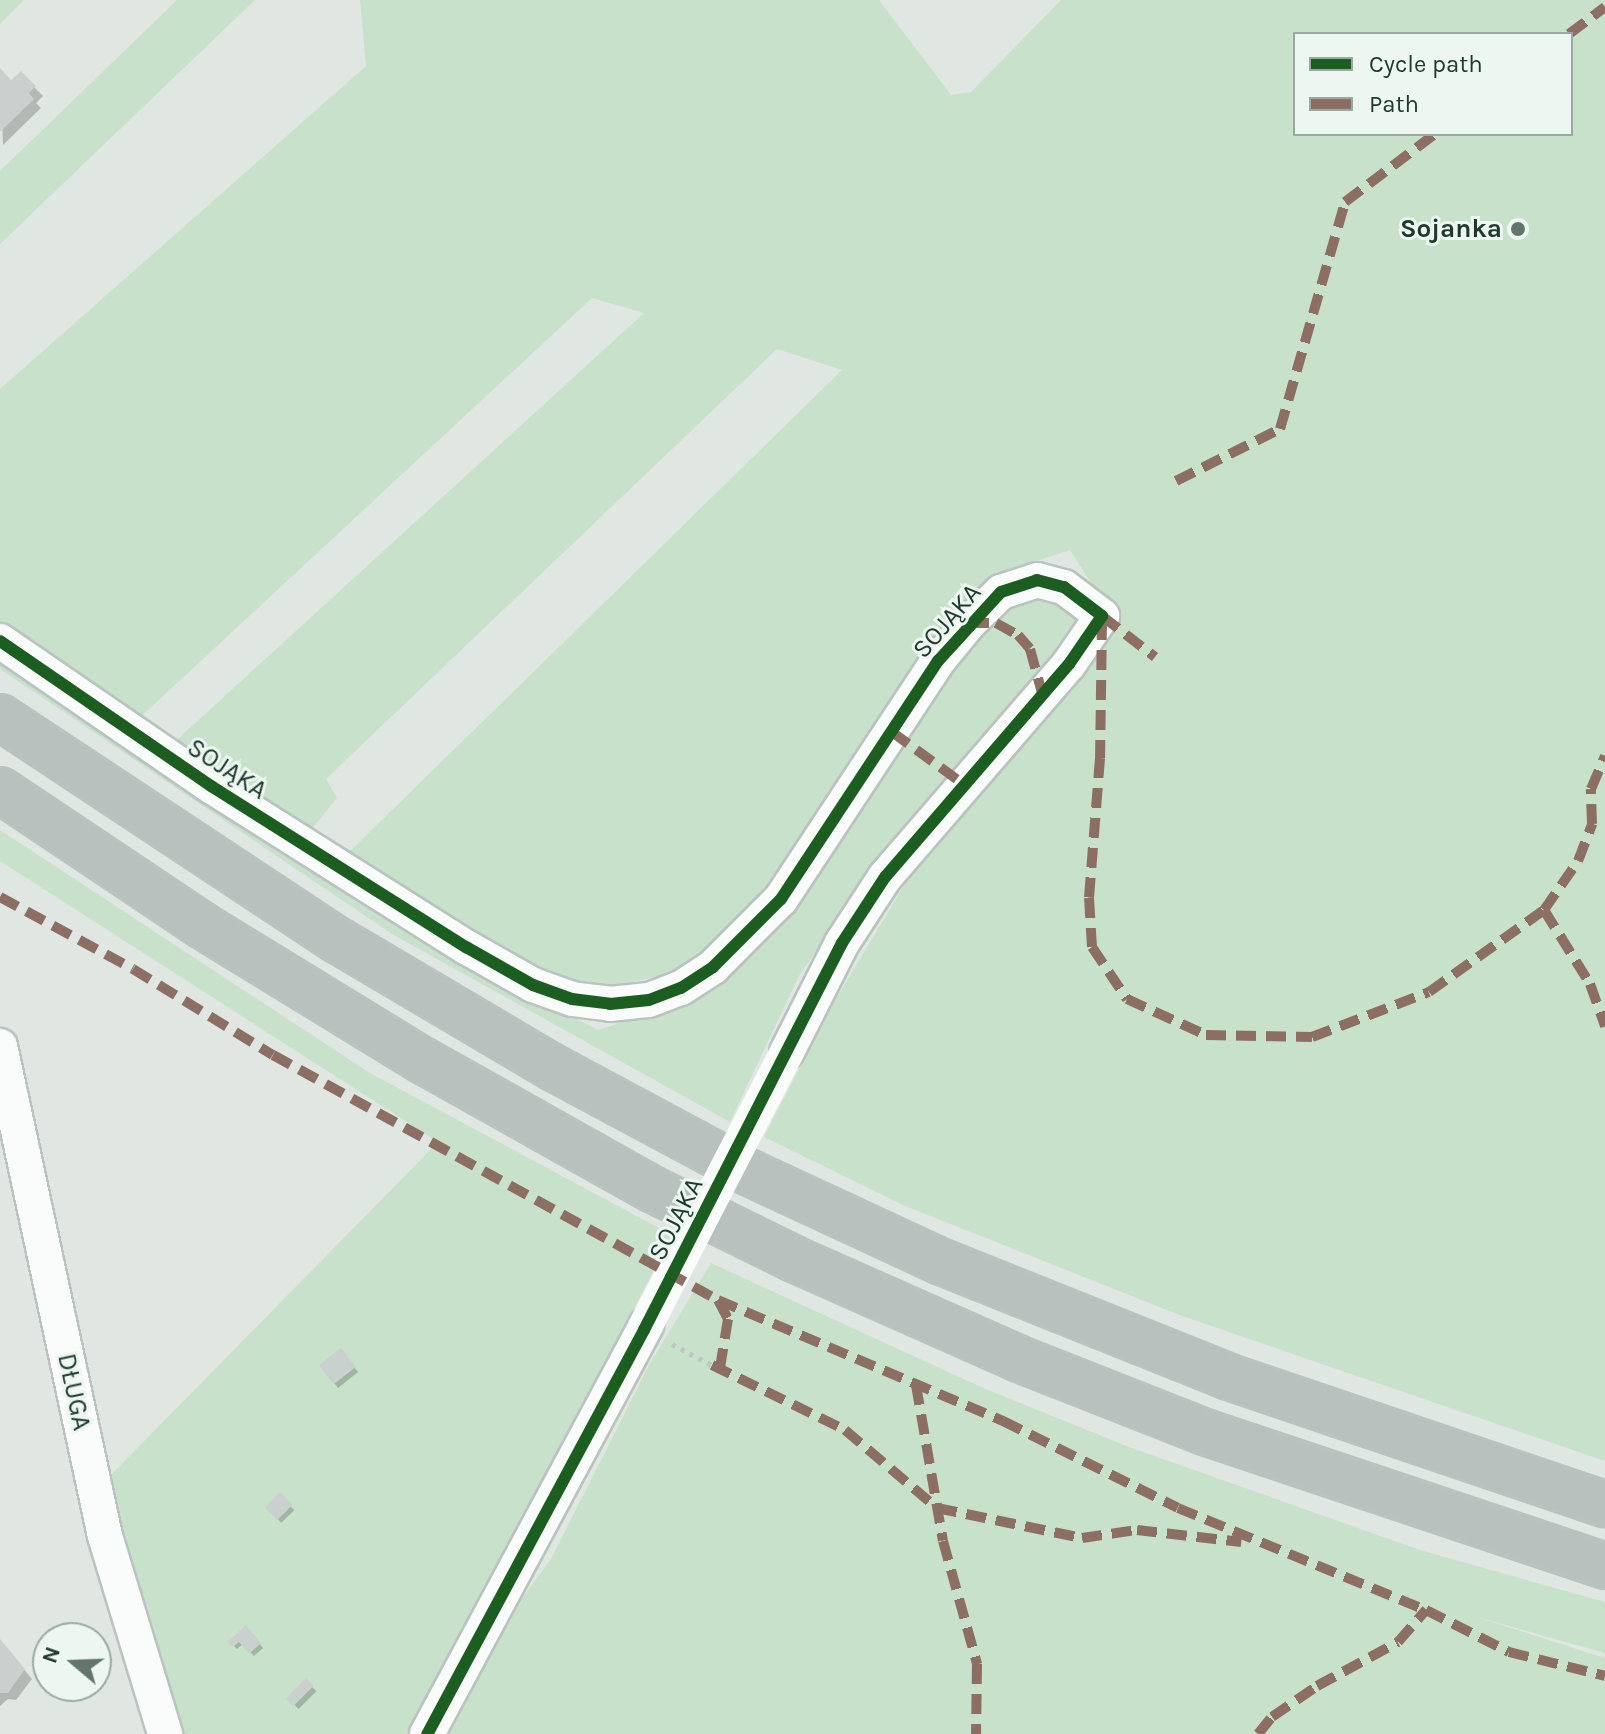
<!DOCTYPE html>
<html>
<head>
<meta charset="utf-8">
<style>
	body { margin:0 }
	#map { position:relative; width:1605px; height:1734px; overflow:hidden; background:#e0e7e3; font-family:Karla,sans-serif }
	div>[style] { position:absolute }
	.green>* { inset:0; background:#c8e1cb }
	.shadow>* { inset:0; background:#0003; transform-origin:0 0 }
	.building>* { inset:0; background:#cad0cd; transform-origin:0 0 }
	.path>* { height:5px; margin-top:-2.5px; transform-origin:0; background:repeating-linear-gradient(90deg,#bfc7c3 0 4px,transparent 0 10px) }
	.roads { filter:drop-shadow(2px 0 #bac3bf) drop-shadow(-2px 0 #bac3bf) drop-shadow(0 2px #bac3bf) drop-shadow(0 -2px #bac3bf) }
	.minor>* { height:34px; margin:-17px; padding:0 17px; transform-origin:17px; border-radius:17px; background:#fafbfb }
	.highway>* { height:44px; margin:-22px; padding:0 22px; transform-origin:22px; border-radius:22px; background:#b8c1be }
	.minor-bridge>* { height:34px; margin:-17px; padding:0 17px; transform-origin:17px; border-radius:17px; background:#fafbfb }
	.quiet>* { height:10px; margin-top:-5px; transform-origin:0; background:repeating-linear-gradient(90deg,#8d6e63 0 20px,transparent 0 30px) }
	.cycleway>* { height:12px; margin:-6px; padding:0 6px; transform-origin:6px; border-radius:6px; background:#1b5e20 }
	.dots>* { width:22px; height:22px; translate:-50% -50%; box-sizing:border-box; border:4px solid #edf6f0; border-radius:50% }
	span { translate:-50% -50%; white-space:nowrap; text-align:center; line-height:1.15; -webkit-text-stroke:6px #edf6f0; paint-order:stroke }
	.poi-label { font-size:26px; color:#1e392d; font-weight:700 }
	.right { translate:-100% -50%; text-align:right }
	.street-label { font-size:26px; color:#1e392d }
	.legend { position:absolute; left:1293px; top:32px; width:280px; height:104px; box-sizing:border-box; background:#edf6f0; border:2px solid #9aaaa2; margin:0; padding:10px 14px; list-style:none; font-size:24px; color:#1e392d }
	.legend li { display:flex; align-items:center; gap:16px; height:40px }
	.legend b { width:40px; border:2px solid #9aaaa2 }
	.north { position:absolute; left:32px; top:1622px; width:80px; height:80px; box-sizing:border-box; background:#edf6f0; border:2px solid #9aaaa2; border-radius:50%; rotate:289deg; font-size:22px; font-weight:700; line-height:32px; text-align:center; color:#1e392d }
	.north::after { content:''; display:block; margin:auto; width:28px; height:36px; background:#62766d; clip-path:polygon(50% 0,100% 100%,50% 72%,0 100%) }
</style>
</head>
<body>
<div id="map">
	<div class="green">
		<div style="clip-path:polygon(0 0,24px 0,0 24px)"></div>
		<div style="clip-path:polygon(177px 0,255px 0,0 244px,0 171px)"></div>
		<div style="clip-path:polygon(evenodd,360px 0,879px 0,951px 95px,971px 92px,1061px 0,1605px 0,1605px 1461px,1182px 1316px,905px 1206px,764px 1137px,831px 1007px,908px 879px,1112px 616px,1070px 550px,1001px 573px,952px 618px,768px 888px,716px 944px,670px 973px,618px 986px,574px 986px,527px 972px,343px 858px,842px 370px,777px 349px,326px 779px,337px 798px,308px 834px,170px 746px,644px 313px,592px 298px,133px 724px,0 626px,0 389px,366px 66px,360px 0,1295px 34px,1571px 34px,1571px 134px,1295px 134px,1295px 34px)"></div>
		<div style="clip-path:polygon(1041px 593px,1064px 605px,1082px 626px,861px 886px,799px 976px,730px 1122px,392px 934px,0 669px,0 656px,404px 927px,598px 1030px,658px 1011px,719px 976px,951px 668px,1013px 602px)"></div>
		<div style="clip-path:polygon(0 830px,370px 1073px,672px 1235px,414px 1734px,182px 1734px,156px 1664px,106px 1480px,438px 1142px,0 861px)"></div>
		<div style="clip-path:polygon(711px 1263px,981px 1387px,1129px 1447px,1420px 1550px,1605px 1602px,1605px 1653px,1473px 1616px,1605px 1658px,1605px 1734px,442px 1734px,499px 1629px,551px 1559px,649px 1365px)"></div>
	</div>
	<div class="shadow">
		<div style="clip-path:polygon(0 71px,12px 83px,21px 74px,43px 96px,36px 103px,41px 108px,3px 145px)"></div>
		<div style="clip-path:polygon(341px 1351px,358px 1372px,338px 1388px,335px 1384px)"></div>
		<div style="left:280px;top:1495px;width:21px;height:18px;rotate:47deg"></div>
		<div style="clip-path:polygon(246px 1628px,263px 1648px,254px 1656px,243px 1644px,237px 1649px,230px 1642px)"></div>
		<div style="clip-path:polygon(0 1641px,32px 1679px,16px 1700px,8px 1699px,0 1706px)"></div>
		<div style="left:305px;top:1680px;width:16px;height:25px;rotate:45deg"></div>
	</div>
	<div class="building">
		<div style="clip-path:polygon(0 68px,11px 80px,21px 71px,36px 86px,29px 93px,34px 99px,0 132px)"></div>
		<div style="left:341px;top:1348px;width:24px;height:28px;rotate:52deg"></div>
		<div style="left:280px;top:1492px;width:18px;height:22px;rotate:45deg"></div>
		<div style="clip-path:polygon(246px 1625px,261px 1643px,249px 1654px,239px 1642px,233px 1647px,228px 1642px)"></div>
		<div style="clip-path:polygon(0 1639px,25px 1669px,8px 1693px,0 1693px)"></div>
		<div style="left:306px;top:1678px;width:11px;height:29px;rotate:45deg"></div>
	</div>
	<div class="path">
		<div style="left:672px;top:1344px;width:45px;rotate:27.7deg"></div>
	</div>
	<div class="roads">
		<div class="minor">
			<div style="left:0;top:641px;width:256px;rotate:34.5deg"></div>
			<div style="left:211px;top:786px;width:302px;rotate:32.3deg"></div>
			<div style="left:466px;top:947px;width:77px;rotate:29.6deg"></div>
			<div style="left:533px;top:985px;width:41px;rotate:19.7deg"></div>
			<div style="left:572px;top:999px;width:38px;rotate:7deg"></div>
			<div style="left:610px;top:1004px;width:39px;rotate:-6deg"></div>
			<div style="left:649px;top:1000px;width:34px;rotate:-21deg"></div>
			<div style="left:681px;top:988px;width:38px;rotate:-33deg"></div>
			<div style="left:713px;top:967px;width:96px;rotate:-45deg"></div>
			<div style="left:781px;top:899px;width:285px;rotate:-56.6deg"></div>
			<div style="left:938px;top:661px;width:49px;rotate:-50.8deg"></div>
			<div style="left:969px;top:623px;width:45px;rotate:-44.1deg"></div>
			<div style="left:1001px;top:592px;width:38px;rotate:-18deg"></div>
			<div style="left:1037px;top:580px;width:28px;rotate:15deg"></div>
			<div style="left:1064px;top:587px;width:48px;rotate:37.3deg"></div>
			<div style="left:1102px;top:616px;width:58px;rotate:124.5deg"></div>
			<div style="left:1069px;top:664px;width:281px;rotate:130.8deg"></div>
			<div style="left:885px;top:877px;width:79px;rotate:123.1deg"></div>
			<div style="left:842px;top:943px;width:122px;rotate:116.8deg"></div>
			<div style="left:0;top:1046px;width:501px;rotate:77.91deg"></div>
			<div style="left:105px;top:1536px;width:207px;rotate:73.1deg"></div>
			<div style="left:427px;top:1734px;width:464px;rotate:-61.8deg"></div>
		</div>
		<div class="highway">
			<div style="left:0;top:717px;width:406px;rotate:33.5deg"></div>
			<div style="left:339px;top:941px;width:250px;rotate:30.6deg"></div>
			<div style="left:554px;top:1068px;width:222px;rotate:28.2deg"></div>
			<div style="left:750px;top:1173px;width:212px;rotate:24.9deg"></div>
			<div style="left:942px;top:1262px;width:309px;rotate:21.8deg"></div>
			<div style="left:1229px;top:1377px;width:397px;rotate:18.7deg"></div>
			<div style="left:0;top:790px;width:244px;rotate:33.8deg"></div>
			<div style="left:203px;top:926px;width:257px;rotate:31.5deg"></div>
			<div style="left:422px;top:1060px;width:264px;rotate:29.3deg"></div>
			<div style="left:652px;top:1189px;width:158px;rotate:26.2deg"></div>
			<div style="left:794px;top:1259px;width:244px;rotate:23.9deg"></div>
			<div style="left:1017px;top:1358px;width:202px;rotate:21.5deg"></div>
			<div style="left:1205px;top:1432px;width:422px;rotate:18.5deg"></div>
		</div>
	</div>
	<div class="minor-bridge">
		<div style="left:646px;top:1325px;width:307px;rotate:-62.7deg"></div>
	</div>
	<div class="quiet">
		<div style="left:1569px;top:34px;width:45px;rotate:-36.9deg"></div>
		<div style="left:1176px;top:481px;width:116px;rotate:-26.6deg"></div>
		<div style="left:1280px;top:429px;width:236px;rotate:-74deg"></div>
		<div style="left:1345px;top:202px;width:113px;rotate:-37.1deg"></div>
		<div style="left:1102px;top:616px;width:67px;rotate:37.7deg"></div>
		<div style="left:1102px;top:620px;width:138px;rotate:90.8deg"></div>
		<div style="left:1100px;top:758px;width:140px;rotate:94.5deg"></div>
		<div style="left:1089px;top:898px;width:49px;rotate:86.5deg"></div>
		<div style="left:1092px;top:947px;width:63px;rotate:56.1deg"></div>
		<div style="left:1127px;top:999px;width:87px;rotate:24.5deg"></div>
		<div style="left:1206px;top:1035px;width:106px;rotate:1.1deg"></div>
		<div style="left:1312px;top:1037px;width:125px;rotate:-21deg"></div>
		<div style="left:1429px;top:992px;width:141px;rotate:-35.5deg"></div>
		<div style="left:1544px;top:910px;width:60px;rotate:-55.2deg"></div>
		<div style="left:1578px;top:861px;width:40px;rotate:-69deg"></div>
		<div style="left:1592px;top:824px;width:35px;rotate:-92deg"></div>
		<div style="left:1591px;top:789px;width:36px;rotate:-67deg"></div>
		<div style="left:969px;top:623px;width:27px"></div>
		<div style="left:996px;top:623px;width:25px;rotate:29deg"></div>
		<div style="left:1018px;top:635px;width:18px;rotate:49deg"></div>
		<div style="left:1030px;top:649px;width:46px;rotate:74.7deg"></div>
		<div style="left:892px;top:732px;width:87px;rotate:36.1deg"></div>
		<div style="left:0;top:897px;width:151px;rotate:28.4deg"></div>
		<div style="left:133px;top:969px;width:164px;rotate:31.6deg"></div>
		<div style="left:273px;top:1055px;width:508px;rotate:28.84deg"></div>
		<div style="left:718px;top:1300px;width:310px;rotate:23deg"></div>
		<div style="left:1003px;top:1421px;width:195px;rotate:26.4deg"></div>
		<div style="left:1178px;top:1508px;width:268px;rotate:22.4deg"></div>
		<div style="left:1426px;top:1610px;width:93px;rotate:26.8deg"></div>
		<div style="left:1509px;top:1652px;width:99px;rotate:14deg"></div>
		<div style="left:1544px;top:910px;width:87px;rotate:58.1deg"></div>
		<div style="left:1590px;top:984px;width:45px;rotate:70.3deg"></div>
		<div style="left:718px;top:1300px;width:21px;rotate:62deg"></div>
		<div style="left:728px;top:1319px;width:50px;rotate:99.3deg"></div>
		<div style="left:712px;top:1365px;width:148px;rotate:26deg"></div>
		<div style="left:845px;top:1430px;width:121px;rotate:40.3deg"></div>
		<div style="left:937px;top:1508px;width:148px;rotate:11.7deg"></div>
		<div style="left:1082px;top:1538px;width:56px;rotate:-8.3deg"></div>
		<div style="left:1137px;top:1530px;width:105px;rotate:6.6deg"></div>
		<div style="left:916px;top:1385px;width:158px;rotate:80.2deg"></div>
		<div style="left:943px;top:1541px;width:128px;rotate:74.5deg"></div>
		<div style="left:977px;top:1664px;width:70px;rotate:90.8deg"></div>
		<div style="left:1258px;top:1734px;width:22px;rotate:-51deg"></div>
		<div style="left:1272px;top:1717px;width:55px;rotate:-34.6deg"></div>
		<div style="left:1317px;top:1686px;width:92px;rotate:-28.5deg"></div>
		<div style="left:1398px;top:1642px;width:43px;rotate:-48.8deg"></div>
	</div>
	<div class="cycleway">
		<div style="left:0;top:641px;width:256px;rotate:34.5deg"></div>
		<div style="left:211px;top:786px;width:302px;rotate:32.3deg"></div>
		<div style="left:466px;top:947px;width:77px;rotate:29.6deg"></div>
		<div style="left:533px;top:985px;width:41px;rotate:19.7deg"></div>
		<div style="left:572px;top:999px;width:38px;rotate:7deg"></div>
		<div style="left:610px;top:1004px;width:39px;rotate:-6deg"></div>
		<div style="left:649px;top:1000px;width:34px;rotate:-21deg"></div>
		<div style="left:681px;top:988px;width:38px;rotate:-33deg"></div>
		<div style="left:713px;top:967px;width:96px;rotate:-45deg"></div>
		<div style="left:781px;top:899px;width:285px;rotate:-56.6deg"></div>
		<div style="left:938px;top:661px;width:93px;rotate:-47.6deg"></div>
		<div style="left:1001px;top:592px;width:38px;rotate:-18deg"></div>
		<div style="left:1037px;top:580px;width:28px;rotate:15deg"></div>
		<div style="left:1064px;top:587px;width:48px;rotate:37.3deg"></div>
		<div style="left:1102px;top:616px;width:58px;rotate:124.5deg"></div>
		<div style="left:1069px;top:664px;width:281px;rotate:130.8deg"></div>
		<div style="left:885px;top:877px;width:79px;rotate:123.1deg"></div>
		<div style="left:842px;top:943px;width:435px;rotate:117.1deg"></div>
		<div style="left:644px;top:1330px;width:459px;rotate:118.2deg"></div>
	</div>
	<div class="dots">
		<div style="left:1518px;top:229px;background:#62766d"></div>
	</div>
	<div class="poi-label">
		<span class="right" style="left:1502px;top:229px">Sojanka</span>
	</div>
	<div class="street-label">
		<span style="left:947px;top:621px;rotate:-49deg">SOJĄKA</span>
		<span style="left:227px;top:769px;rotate:33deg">SOJĄKA</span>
		<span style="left:676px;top:1219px;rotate:-63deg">SOJĄKA</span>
		<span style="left:74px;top:1392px;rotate:78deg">DŁUGA</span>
	</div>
	<ul class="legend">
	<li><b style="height:10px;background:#1b5e20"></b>Cycle path</li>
	<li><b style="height:10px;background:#8d6e63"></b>Path</li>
	</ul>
	<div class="north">N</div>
</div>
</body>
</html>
